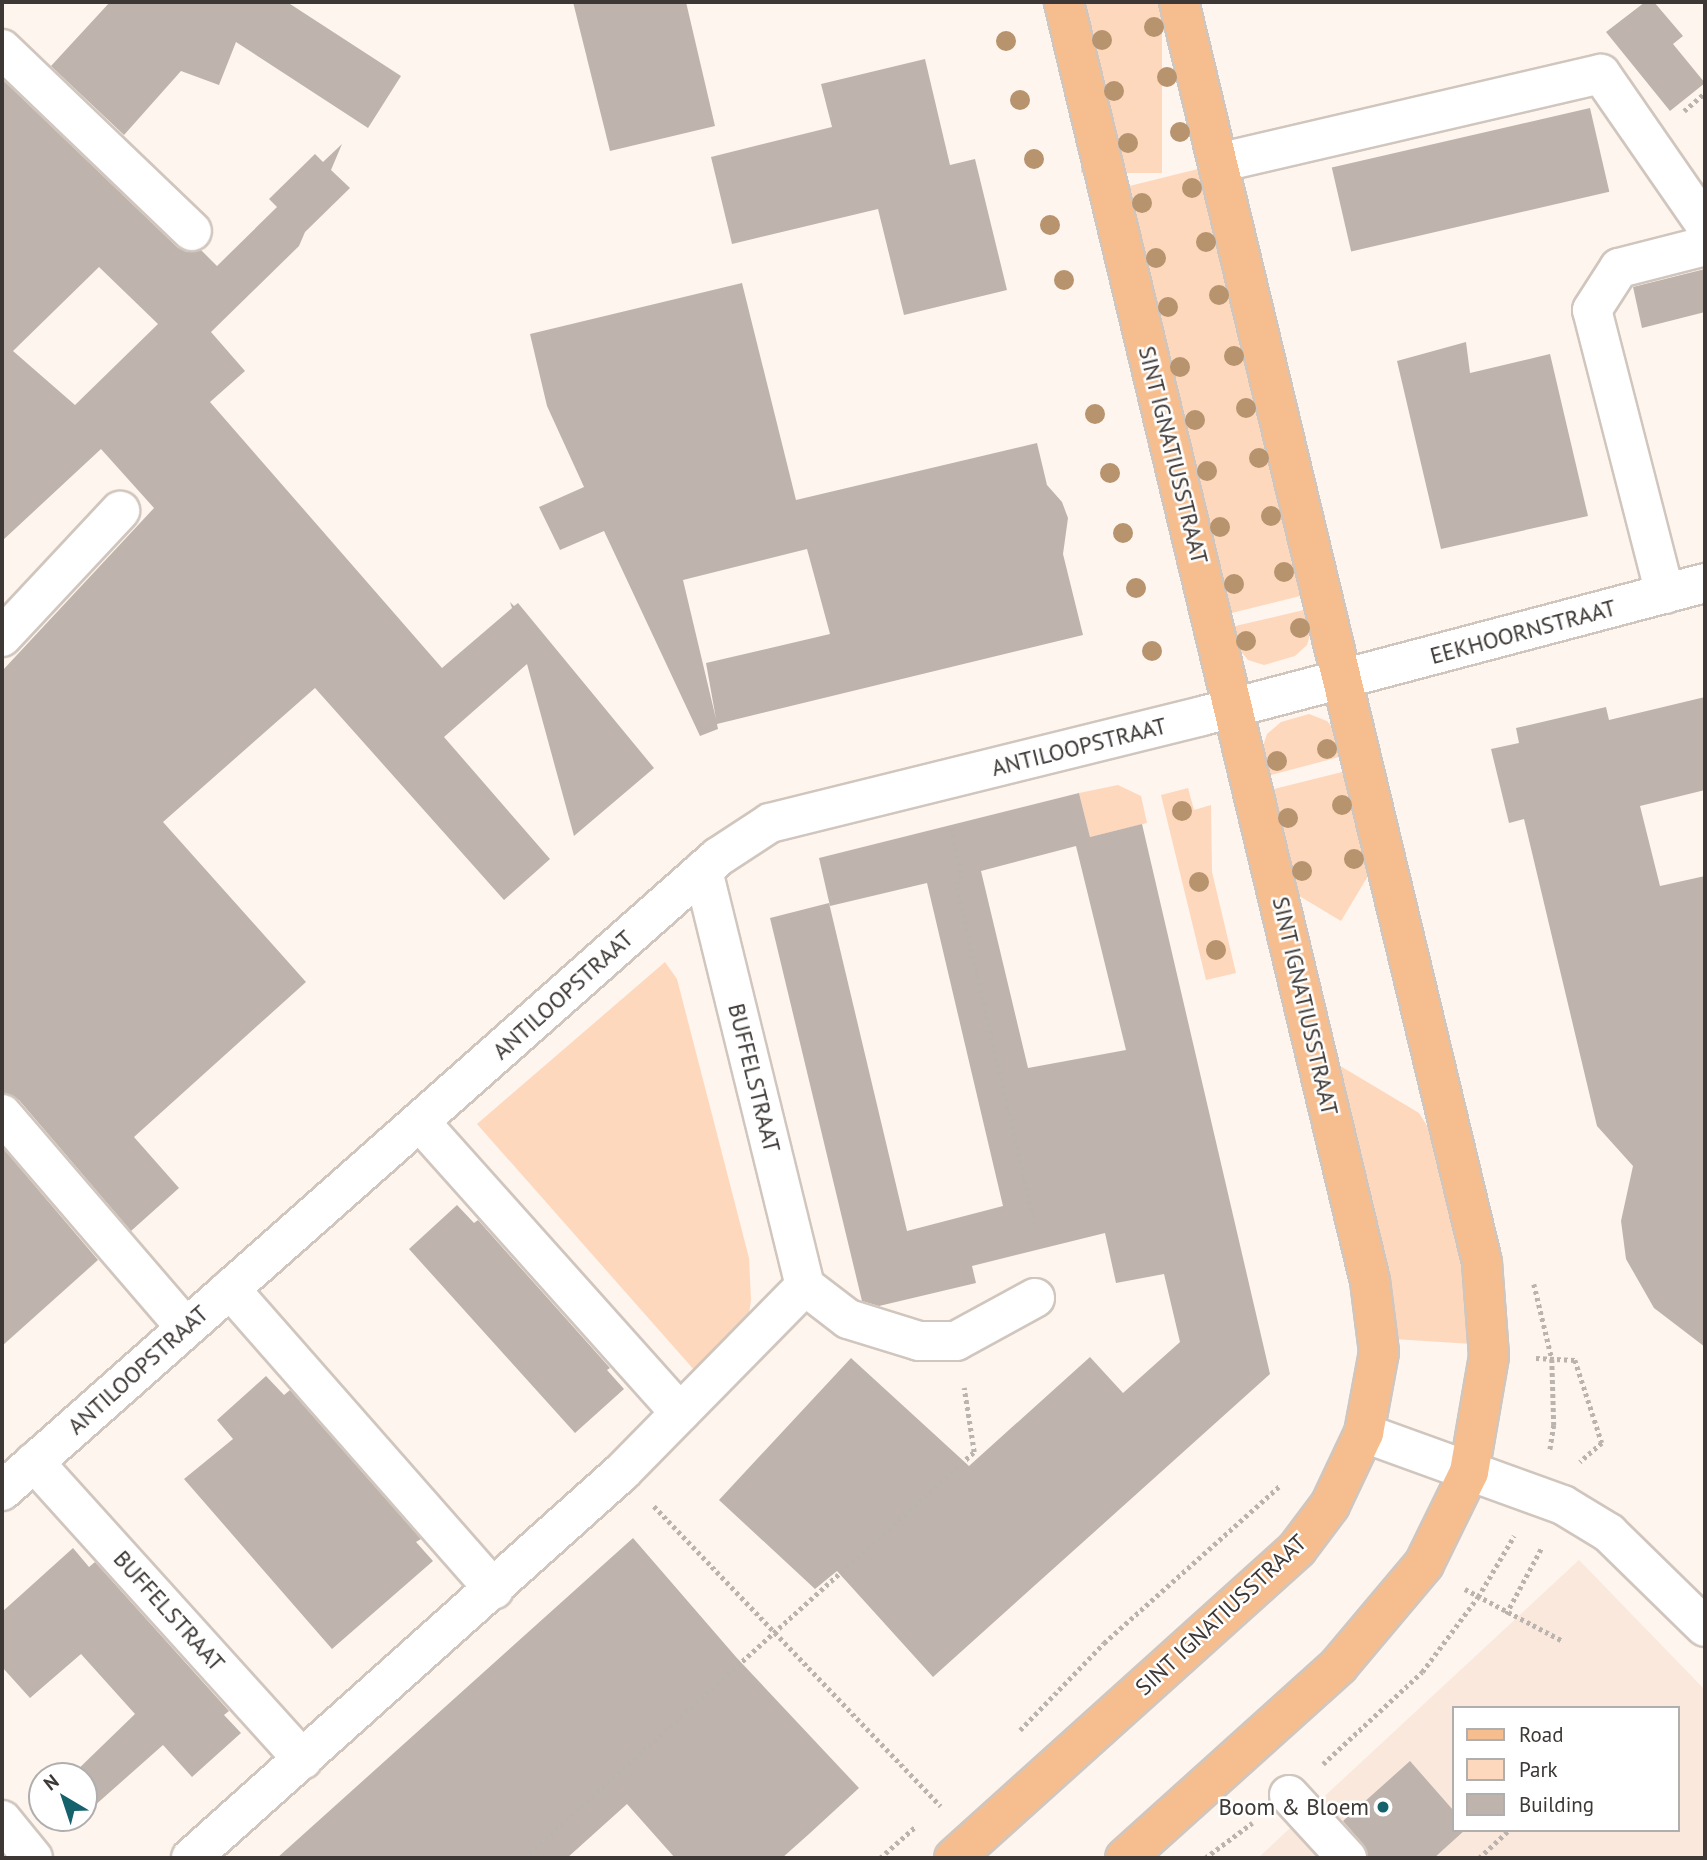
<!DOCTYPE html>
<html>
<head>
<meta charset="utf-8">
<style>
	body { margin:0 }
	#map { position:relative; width:1707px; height:1860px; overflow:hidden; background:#fef5ee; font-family:"PT Sans",sans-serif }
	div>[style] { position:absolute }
	.built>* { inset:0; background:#f9e8db }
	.green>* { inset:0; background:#fdd8bd; transform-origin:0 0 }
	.building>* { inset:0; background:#beb4ad; transform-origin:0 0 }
	.path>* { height:4.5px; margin-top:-2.25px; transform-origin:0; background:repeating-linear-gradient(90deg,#bbb3ad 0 3.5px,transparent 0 7px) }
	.roads { filter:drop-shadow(2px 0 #d0c6be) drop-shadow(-2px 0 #d0c6be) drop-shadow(0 2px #d0c6be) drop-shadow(0 -2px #d0c6be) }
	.minor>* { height:38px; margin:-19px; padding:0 19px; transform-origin:19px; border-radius:19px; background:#fff }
	.major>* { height:38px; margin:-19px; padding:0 19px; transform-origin:19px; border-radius:19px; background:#f6be8f }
	.trees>* { width:20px; height:20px; margin:-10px; border-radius:50%; background:#b7936e }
	.dots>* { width:19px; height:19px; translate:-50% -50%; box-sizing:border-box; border:4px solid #fff; border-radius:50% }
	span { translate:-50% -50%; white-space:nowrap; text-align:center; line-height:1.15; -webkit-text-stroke:5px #fff; paint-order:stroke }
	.street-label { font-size:23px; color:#3d3835 }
	.poi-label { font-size:23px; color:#3d3835 }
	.right { translate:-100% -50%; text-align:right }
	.frame { position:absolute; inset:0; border:4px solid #3d3835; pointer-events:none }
	.legend { position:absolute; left:1452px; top:1706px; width:228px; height:126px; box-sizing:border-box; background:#fff; border:2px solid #b1afae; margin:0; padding:9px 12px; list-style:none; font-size:21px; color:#3d3835 }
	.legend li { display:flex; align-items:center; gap:14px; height:35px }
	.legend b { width:35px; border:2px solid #b1afae }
	.north { position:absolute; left:28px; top:1762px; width:70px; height:70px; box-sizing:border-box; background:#fff; border:2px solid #b1afae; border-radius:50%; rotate:321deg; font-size:19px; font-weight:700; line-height:28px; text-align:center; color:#3d3835 }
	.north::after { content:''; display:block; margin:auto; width:24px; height:32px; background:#15626c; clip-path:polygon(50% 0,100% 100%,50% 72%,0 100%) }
</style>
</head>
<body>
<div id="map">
	<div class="built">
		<div style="clip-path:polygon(evenodd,1579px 1560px,1705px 1690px,1705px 1858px,1258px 1858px,1579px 1560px,1453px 1708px,1677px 1708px,1677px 1830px,1453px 1830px,1453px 1708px)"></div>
	</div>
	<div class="green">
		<div style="left:1081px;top:2px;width:81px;height:171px"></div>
		<div style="left:1202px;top:168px;width:439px;height:79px;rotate:76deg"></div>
		<div style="clip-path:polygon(1308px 609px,1312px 628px,1307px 645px,1295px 656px,1264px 665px,1248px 660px,1235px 644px,1231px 627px)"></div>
		<div style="clip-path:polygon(1309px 714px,1327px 721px,1338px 734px,1343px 756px,1267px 776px,1261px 752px,1267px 734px,1281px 722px)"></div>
		<div style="clip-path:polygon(1346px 771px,1371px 871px,1341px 921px,1296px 894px,1270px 790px)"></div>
		<div style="clip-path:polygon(1118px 785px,1141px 796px,1147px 823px,1090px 837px,1079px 793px)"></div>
		<div style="clip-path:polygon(1188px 788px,1194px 810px,1211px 805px,1212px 872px,1236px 973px,1206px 980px,1161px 795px)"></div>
		<div style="clip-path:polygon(665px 962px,677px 979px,749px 1258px,751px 1300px,746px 1335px,703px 1380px,477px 1124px)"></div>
		<div style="clip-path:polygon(1342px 1067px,1419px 1113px,1434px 1137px,1463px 1268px,1472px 1344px,1394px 1339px,1336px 1068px)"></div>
	</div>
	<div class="building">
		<div style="clip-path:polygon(110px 2px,287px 2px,401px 76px,368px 128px,236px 42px,219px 85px,181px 71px,124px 135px,51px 66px)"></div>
		<div style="clip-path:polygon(573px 2px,686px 2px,715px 126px,610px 151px)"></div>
		<div style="clip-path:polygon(1645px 2px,1654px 2px,1683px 36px,1673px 44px,1705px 83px,1670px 111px,1606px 32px)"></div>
		<div style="clip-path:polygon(925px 59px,950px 165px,975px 159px,1007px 290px,904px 315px,878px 209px,732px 244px,711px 157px,832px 127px,821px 84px)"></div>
		<div style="clip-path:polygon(evenodd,2px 79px,177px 247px,187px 252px,201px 250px,217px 266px,277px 207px,269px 199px,315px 154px,323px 162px,342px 144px,331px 170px,350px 188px,305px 232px,299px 246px,211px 332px,245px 371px,210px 402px,442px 668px,512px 608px,510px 602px,514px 606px,518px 603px,654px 768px,574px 836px,527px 664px,444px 737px,550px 859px,504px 900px,315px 688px,163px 822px,306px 982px,134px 1137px,179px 1188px,131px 1231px,19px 1100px,2px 1093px,2px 671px,154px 508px,101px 449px,2px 541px,2px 79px,99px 267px,158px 324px,75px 405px,13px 351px,99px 267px)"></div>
		<div style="left:1590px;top:108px;width:86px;height:265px;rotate:77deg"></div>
		<div style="clip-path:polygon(1705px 269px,1705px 312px,1642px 328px,1633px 287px)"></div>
		<div style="clip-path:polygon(evenodd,742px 283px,796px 500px,1037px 443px,1047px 485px,1062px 502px,1068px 518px,1063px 554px,1083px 635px,717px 724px,718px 729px,700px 736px,604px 531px,560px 550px,539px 507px,584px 487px,547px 406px,530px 334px,742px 283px,807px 549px,830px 634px,706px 663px,716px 719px,683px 580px,807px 549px)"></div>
		<div style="clip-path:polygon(1466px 342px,1470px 373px,1550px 354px,1588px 516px,1441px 549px,1397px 361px)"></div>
		<div style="clip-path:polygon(1705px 697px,1705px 790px,1640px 806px,1660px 886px,1705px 876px,1705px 1347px,1654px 1308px,1626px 1259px,1621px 1221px,1633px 1166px,1597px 1126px,1524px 819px,1509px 823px,1491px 749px,1519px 743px,1516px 728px,1606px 707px,1609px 720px)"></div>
		<div style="clip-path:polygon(evenodd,1079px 793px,1090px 837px,1142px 824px,1270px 1374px,933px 1677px,837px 1571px,815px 1589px,719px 1500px,851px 1358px,969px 1466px,1090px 1357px,1123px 1393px,1180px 1342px,1164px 1274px,1116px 1283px,1105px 1233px,972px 1266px,976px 1283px,879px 1306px,862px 1301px,770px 918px,829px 903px,907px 1231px,1003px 1206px,927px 883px,830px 906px,819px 858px,1079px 793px,1076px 846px,1126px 1050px,1028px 1068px,981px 871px,1076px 846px)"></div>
		<div style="clip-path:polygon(2px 1147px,98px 1260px,2px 1346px)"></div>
		<div style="clip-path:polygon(457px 1205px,474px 1223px,478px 1220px,610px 1368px,607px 1370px,624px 1389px,575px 1433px,409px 1249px)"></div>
		<div style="clip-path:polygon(266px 1376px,284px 1395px,290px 1390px,421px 1539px,416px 1542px,433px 1561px,332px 1649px,184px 1479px,233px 1439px,217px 1420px)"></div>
		<div style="clip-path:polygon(633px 1538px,736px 1657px,859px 1788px,809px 1834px,782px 1858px,675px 1858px,627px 1804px,567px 1858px,277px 1858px)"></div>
		<div style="clip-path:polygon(73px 1548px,89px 1567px,95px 1562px,229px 1711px,224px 1715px,241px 1733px,192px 1777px,163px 1745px,84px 1815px,84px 1776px,71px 1776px,135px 1714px,81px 1654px,30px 1698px,2px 1667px,2px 1612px)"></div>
		<div style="clip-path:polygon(1410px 1761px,1453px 1810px,1453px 1830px,1465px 1830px,1434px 1858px,1368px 1858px,1363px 1844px,1343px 1821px)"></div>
	</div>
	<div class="path">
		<div style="left:1684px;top:111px;width:28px;rotate:-41deg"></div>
		<div style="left:951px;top:828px;width:48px;rotate:76.8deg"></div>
		<div style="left:962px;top:875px;width:13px;rotate:113deg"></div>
		<div style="left:957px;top:887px;width:348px;rotate:77deg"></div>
		<div style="left:1534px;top:1284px;width:77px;rotate:76.5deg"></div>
		<div style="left:1552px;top:1359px;width:66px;rotate:88.3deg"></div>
		<div style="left:1554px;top:1425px;width:26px;rotate:99deg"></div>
		<div style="left:1536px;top:1358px;width:39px;rotate:3deg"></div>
		<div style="left:1575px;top:1360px;width:87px;rotate:72deg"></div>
		<div style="left:1602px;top:1443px;width:29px;rotate:139deg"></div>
		<div style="left:654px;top:1506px;width:415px;rotate:46.3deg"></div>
		<div style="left:1465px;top:1589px;width:111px;rotate:28deg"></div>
		<div style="left:1506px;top:1614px;width:76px;rotate:-61.8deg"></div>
		<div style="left:1020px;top:1730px;width:121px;rotate:-46deg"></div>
		<div style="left:1104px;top:1643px;width:237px;rotate:-41.8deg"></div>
		<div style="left:1323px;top:1764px;width:135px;rotate:-42.9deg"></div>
		<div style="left:1422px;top:1672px;width:94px;rotate:-53.3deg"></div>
		<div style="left:1478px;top:1597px;width:71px;rotate:-59.5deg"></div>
		<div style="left:524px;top:1858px;width:606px;rotate:-42.06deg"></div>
		<div style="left:974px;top:1452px;width:65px;rotate:-98.9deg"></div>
		<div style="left:880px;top:1858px;width:48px;rotate:-41.6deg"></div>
		<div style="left:1205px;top:1858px;width:59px;rotate:-36.7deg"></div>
		<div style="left:1479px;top:1858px;width:41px;rotate:-43deg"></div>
	</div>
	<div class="roads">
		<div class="minor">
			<div style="left:2px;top:49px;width:263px;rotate:43.8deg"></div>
			<div style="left:1218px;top:163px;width:393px;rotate:-13.1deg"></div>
			<div style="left:1601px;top:74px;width:183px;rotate:55.3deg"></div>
			<div style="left:1665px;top:594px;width:293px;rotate:-104.4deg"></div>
			<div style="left:1592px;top:310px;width:50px;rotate:-57.3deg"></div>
			<div style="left:1619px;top:268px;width:89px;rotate:-14.3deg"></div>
			<div style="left:2px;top:637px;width:173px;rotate:-46.9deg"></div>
			<div style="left:2px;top:1114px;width:282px;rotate:49.3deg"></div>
			<div style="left:420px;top:1122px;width:390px;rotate:48.2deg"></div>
			<div style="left:805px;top:1286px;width:54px;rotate:37.5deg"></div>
			<div style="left:848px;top:1319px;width:74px;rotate:17.2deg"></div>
			<div style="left:919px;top:1341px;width:37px"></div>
			<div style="left:956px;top:1341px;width:90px;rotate:-28.6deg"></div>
			<div style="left:230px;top:1289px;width:400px;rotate:48.7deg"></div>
			<div style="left:1364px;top:1433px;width:212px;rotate:19.9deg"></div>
			<div style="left:1563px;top:1505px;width:54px;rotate:31.3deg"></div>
			<div style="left:1609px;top:1533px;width:134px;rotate:44.4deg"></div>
			<div style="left:34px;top:1462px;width:401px;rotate:47.9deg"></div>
			<div style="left:2px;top:1491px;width:956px;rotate:-41.52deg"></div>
			<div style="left:718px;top:857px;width:62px;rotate:-33.2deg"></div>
			<div style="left:770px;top:823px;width:445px;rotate:-13.9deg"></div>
			<div style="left:1202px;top:716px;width:520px;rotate:-14.81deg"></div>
			<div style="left:1289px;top:1795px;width:86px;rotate:47.4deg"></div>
			<div style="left:2px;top:1820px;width:49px;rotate:50.8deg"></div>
			<div style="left:191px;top:1858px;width:579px;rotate:-41.85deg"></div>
			<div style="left:622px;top:1472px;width:261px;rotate:-45.5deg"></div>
			<div style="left:805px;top:1286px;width:428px;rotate:-103.8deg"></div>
		</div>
		<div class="major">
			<div style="left:954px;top:1858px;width:462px;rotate:-42deg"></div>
			<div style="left:1297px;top:1549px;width:55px;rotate:-53.1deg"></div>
			<div style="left:1330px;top:1505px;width:80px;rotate:-64.7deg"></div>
			<div style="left:1364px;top:1433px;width:82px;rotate:-79.5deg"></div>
			<div style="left:1379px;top:1352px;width:72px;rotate:-97.2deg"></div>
			<div style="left:1370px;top:1281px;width:1315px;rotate:-103.46deg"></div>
			<div style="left:1125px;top:1858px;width:288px;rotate:-42deg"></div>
			<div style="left:1339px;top:1665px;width:132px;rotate:-49.9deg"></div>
			<div style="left:1424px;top:1564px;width:102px;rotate:-63.9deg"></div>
			<div style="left:1469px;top:1472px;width:118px;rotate:-80.2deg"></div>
			<div style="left:1489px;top:1356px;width:94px;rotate:-94.3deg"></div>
			<div style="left:1482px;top:1262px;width:1296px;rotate:-103.52deg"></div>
		</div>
	</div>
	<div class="trees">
		<div style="left:1154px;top:27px"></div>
		<div style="left:1102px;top:40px"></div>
		<div style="left:1006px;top:41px"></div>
		<div style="left:1167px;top:77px"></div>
		<div style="left:1114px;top:91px"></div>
		<div style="left:1020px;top:100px"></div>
		<div style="left:1180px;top:132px"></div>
		<div style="left:1128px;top:143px"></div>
		<div style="left:1034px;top:159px"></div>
		<div style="left:1192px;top:188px"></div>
		<div style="left:1142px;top:203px"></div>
		<div style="left:1050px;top:225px"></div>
		<div style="left:1206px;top:242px"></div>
		<div style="left:1156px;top:258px"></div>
		<div style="left:1064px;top:280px"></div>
		<div style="left:1219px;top:295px"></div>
		<div style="left:1168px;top:307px"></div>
		<div style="left:1234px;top:356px"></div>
		<div style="left:1180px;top:367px"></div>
		<div style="left:1246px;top:408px"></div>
		<div style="left:1095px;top:414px"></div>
		<div style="left:1195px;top:420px"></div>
		<div style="left:1259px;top:458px"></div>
		<div style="left:1207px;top:471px"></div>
		<div style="left:1110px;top:473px"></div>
		<div style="left:1271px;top:516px"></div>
		<div style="left:1220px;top:527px"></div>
		<div style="left:1123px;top:533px"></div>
		<div style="left:1284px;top:572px"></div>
		<div style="left:1234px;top:584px"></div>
		<div style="left:1136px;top:588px"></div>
		<div style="left:1300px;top:628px"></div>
		<div style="left:1246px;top:641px"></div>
		<div style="left:1152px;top:651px"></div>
		<div style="left:1327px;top:749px"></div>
		<div style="left:1277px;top:761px"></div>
		<div style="left:1342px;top:805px"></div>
		<div style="left:1182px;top:811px"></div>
		<div style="left:1288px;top:818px"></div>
		<div style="left:1354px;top:859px"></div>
		<div style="left:1302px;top:871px"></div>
		<div style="left:1199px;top:882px"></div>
		<div style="left:1216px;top:950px"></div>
	</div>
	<div class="dots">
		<div style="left:1383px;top:1807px;background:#15626c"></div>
	</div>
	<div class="street-label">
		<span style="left:1173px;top:455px;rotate:76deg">SINT IGNATIUSSTRAAT</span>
		<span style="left:1523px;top:632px;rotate:-15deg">EEKHOORNSTRAAT</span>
		<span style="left:1079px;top:747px;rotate:-14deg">ANTILOOPSTRAAT</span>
		<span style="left:563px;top:995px;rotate:-42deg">ANTILOOPSTRAAT</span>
		<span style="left:1305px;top:1006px;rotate:77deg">SINT IGNATIUSSTRAAT</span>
		<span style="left:754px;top:1078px;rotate:76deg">BUFFELSTRAAT</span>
		<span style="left:138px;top:1370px;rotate:-42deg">ANTILOOPSTRAAT</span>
		<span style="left:169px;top:1611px;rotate:48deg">BUFFELSTRAAT</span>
		<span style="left:1221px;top:1615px;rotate:-43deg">SINT IGNATIUSSTRAAT</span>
	</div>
	<div class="poi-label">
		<span class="right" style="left:1369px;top:1807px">Boom &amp; Bloem</span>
	</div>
	<div class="frame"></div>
	<ul class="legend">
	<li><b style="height:9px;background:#f6be8f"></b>Road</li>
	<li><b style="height:19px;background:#fdd8bd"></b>Park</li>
	<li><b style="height:19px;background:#beb4ad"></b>Building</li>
	</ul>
	<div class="north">N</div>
</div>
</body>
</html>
